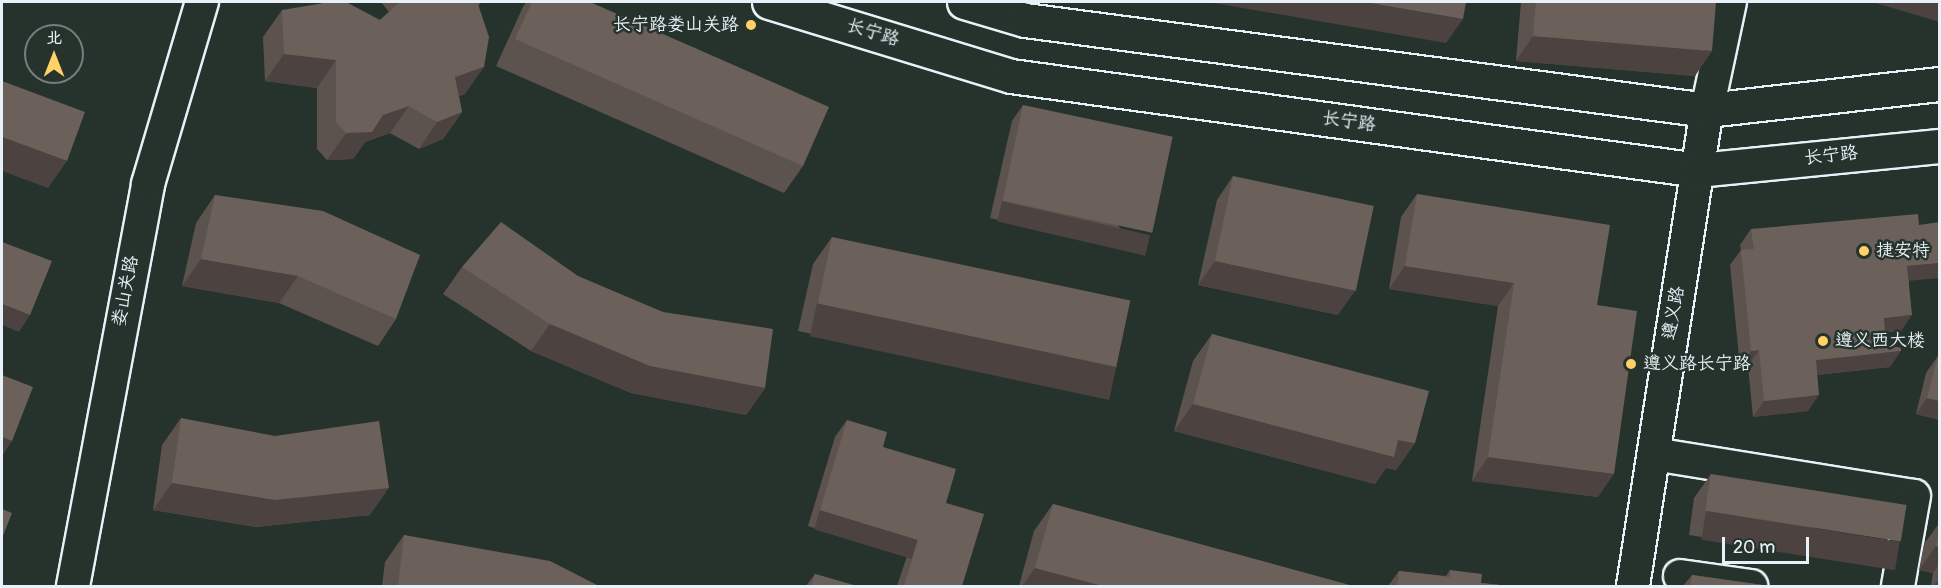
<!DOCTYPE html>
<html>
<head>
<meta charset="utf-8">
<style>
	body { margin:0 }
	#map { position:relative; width:1941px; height:588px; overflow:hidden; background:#26332d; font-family:Pangolin,"LXGW WenKai TC",sans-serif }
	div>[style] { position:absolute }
	.roads { filter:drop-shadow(2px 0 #e8f1f8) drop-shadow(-2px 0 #e8f1f8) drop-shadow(0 2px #e8f1f8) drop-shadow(0 -2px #e8f1f8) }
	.minor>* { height:32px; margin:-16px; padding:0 16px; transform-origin:16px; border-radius:16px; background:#26332d }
	.major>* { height:33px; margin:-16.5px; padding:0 16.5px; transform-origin:16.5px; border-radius:16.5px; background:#26332d }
	.wall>* { inset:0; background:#5d534e }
	.shaded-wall>* { inset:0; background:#4c4340; transform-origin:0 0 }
	.building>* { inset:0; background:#6c605b; transform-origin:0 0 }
	.dots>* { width:16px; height:16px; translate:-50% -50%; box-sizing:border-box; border:3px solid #26332d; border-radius:50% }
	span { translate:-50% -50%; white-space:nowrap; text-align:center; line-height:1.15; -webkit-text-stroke:5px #26332d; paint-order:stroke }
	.poi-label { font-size:18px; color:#e8f1f8 }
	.right { translate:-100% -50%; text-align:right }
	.left { translate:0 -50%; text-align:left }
	.street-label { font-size:18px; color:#e8f1f8 }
	.frame { position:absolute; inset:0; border:3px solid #e8f1f8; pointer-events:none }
	.north { position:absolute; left:24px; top:24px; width:60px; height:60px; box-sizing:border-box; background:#26332d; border:2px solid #747f7e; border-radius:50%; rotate:0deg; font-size:16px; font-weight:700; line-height:24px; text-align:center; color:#e8f1f8 }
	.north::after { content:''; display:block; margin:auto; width:21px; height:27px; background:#ffd166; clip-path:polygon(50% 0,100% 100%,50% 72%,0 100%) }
	.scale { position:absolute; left:1722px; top:537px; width:87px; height:27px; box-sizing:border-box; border:3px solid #e8f1f8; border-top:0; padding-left:8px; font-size:18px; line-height:21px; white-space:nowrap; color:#e8f1f8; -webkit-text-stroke:4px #26332d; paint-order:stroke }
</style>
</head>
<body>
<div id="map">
	<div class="roads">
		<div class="minor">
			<div style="left:1654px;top:454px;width:263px;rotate:9.2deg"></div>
			<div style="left:1914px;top:496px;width:91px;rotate:100.1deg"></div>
			<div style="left:1680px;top:576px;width:72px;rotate:8deg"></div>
			<div style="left:73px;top:586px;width:409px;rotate:-79.4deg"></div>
			<div style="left:148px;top:184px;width:190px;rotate:-73.5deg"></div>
			<div style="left:1633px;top:586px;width:482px;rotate:-81.2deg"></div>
			<div style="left:1707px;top:110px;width:110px;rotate:-78deg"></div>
		</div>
		<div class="major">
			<div style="left:769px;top:2px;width:253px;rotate:17deg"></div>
			<div style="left:1011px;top:76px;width:693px;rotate:7.79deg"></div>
			<div style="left:1698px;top:170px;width:243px;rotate:-5.7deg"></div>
			<div style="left:964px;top:2px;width:64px;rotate:16.4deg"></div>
			<div style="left:1025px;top:20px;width:688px;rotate:7.52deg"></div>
			<div style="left:1707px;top:110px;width:234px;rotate:-6.4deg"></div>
		</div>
	</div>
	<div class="wall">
		<div style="clip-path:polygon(381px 2px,482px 2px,478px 6px,465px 94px,459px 96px,462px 112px,443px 139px,419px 149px,390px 133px,365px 142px,353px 159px,327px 160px,317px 149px,317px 88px,265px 81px,263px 37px,282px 10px,380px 20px,389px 12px)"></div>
		<div style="clip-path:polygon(526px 2px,590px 2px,803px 166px,784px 193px,496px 66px,523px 7px)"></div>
		<div style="clip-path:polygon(1521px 2px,1716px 2px,1695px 76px,1516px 61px)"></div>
		<div style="clip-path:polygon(1023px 105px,1138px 251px,990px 218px,1012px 121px)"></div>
		<div style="clip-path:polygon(1233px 176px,1338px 315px,1198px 285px,1217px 200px)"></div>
		<div style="clip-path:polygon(1417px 194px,1597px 305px,1598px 497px,1472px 481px,1498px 306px,1389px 289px,1401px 217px)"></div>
		<div style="clip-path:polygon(215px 195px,396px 319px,378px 346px,279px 303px,182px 286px,196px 223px)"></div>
		<div style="clip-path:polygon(1751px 229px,1909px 281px,1901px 331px,1885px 332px,1878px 342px,1890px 367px,1817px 375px,1808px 411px,1753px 417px,1748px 366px,1740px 367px,1730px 265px,1741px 250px,1740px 245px)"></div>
		<div style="clip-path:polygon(832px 237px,1097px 395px,798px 331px,813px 264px)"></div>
		<div style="clip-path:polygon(462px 267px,578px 276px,765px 388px,746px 415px,631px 393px,531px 351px,443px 294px)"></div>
		<div style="clip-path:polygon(1212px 334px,1415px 443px,1396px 470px,1386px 468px,1375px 484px,1174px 431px,1193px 361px)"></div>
		<div style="clip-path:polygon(1938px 356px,1940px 356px,1940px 420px,1916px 414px,1926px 373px)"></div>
		<div style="clip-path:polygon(181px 418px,370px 515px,256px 527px,153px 510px,162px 445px)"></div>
		<div style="clip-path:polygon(847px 420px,883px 447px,946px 503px,962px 586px,897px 586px,907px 556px,808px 526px,835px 437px)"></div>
		<div style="clip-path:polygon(1711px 474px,1883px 565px,1689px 535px,1694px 498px)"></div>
		<div style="clip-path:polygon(1053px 504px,1353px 586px,1019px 586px,1034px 531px)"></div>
		<div style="clip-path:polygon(1940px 522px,1940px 586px,1931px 586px,1933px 573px,1919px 570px,1924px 544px)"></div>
		<div style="clip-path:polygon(404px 535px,599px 586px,382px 586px,385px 562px)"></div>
		<div style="clip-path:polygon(1450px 570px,1481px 583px,1510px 586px,1388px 586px,1399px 571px,1446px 576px)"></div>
		<div style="clip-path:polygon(815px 574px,857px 586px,806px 586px)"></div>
		<div style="clip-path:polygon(1692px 575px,1770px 586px,1683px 586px)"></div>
	</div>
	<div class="shaded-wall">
		<div style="clip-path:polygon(1208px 2px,1364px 2px,1463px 19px,1446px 43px)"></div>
		<div style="clip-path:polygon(1872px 2px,1935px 2px,1940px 3px,1940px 22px)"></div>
		<div style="clip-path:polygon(1533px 36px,1712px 51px,1695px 76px,1516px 61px)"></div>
		<div style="clip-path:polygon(284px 54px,336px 60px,317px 88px,265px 81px)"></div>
		<div style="clip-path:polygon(484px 67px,465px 94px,436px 104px,455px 77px)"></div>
		<div style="clip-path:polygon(409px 106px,390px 133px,365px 142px,353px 159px,327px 160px,346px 133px,383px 115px)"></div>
		<div style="clip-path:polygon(462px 112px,443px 139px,419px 149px,437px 122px)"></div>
		<div style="clip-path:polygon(2px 137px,67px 161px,48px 188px,2px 171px)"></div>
		<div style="left:1002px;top:201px;width:152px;height:21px;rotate:13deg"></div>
		<div style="clip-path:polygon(201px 259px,298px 276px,279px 303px,182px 286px)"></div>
		<div style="clip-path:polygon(1215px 261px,1355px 291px,1338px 315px,1198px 285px)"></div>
		<div style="clip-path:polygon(1940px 263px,1940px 278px,1896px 282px,1907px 266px)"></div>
		<div style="clip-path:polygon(1405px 266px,1514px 283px,1498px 306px,1389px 289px)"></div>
		<div style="left:817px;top:303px;width:306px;height:34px;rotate:12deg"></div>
		<div style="clip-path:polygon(2px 304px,30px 315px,19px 332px,2px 325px)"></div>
		<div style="clip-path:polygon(1912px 315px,1901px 331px,1873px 333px,1884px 318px)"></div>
		<div style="clip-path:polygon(550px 324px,765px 388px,746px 415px,631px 393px,531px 351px)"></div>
		<div style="clip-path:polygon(1885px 332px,1874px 348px,1852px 336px)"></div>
		<div style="clip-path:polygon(1759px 350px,1748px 366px,1740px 367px,1751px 351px)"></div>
		<div style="clip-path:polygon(1901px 351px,1890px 367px,1805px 376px,1816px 360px)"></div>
		<div style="clip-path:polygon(1819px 395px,1808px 411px,1753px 417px,1764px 401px)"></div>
		<div style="clip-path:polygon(1927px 398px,1940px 401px,1940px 420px,1916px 414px)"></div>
		<div style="clip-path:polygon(1193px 404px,1398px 440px,1415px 443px,1396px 470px,1386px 468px,1375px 484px,1174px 431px)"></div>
		<div style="clip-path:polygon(2px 437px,12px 441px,2px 456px)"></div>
		<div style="clip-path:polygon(1488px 457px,1614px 474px,1598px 497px,1472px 481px)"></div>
		<div style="clip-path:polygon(172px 483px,389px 488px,370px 515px,256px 527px,153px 510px)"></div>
		<div style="left:820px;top:510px;width:102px;height:20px;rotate:17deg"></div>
		<div style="left:1706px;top:511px;width:196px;height:29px;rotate:9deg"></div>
		<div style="clip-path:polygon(1936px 546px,1940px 547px,1940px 563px,1933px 573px,1919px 570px)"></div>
		<div style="clip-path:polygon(1035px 568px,1103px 586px,1022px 586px)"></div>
		<div style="clip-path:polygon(1940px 578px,1940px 586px,1933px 586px)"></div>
	</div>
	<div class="building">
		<div style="clip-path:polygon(330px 2px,346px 2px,380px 20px,400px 2px,480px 2px,478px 4px,489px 37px,484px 67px,455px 77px,462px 112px,437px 122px,409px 106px,383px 115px,372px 132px,346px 133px,336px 122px,336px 60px,284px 54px,282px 10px)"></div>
		<div style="clip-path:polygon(532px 2px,590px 2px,829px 107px,803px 166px,515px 39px)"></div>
		<div style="clip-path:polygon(1364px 2px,1466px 2px,1463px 19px)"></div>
		<div style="clip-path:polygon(1536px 2px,1716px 2px,1712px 51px,1533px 36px)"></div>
		<div style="clip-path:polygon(2px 81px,85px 112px,67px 161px,2px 137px)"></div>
		<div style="left:1023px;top:105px;width:153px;height:98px;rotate:12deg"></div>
		<div style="left:1233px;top:176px;width:144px;height:87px;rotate:12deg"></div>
		<div style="clip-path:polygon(1417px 194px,1610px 225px,1597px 305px,1637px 311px,1614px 474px,1488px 457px,1514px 283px,1405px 266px)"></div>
		<div style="clip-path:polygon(215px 195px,323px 211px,420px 255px,396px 319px,298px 276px,201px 259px)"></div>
		<div style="clip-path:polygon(1918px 214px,1919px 225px,1940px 222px,1940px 263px,1907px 266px,1912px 315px,1884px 318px,1885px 332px,1852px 336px,1901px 348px,1901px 351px,1816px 360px,1819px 395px,1764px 401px,1759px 350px,1751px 351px,1741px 250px,1754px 249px,1751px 229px)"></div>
		<div style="clip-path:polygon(501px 222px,578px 276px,663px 312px,773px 329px,765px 388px,650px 366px,550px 324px,462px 267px)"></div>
		<div style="left:832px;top:237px;width:305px;height:68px;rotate:12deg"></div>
		<div style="clip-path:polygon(2px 242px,52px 261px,30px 315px,2px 304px)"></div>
		<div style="clip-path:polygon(1212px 334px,1429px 391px,1415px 443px,1398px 440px,1394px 457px,1193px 404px)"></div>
		<div style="clip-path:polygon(1938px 356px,1940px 356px,1940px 401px,1927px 398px)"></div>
		<div style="clip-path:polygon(2px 375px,33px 387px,12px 441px,2px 437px)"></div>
		<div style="clip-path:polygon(181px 418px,275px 436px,379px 421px,389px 488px,275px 500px,172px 483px)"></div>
		<div style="clip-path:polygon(847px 420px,887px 432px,883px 447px,956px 469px,946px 503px,984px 514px,962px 586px,904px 586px,918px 540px,820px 510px)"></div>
		<div style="left:1711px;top:474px;width:198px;height:37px;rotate:9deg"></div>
		<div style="clip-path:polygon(1053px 504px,1353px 586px,1103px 586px,1035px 568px)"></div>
		<div style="clip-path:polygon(2px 509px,12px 513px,2px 538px)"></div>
		<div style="clip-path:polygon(1940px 526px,1940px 547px,1936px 546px)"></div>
		<div style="clip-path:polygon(404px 535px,550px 561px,599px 586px,398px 586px)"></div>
		<div style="clip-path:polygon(1450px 570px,1482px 574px,1481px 583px,1510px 586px,1397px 586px,1399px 571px,1450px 577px)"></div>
		<div style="clip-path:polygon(815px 574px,857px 586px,811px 586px)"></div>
		<div style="clip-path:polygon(1692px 575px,1770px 586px,1690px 586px)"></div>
	</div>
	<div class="dots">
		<div style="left:751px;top:25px;background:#ffd166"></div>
		<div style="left:1864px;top:251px;background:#ffd166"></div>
		<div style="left:1823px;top:341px;background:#ffd166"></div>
		<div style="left:1631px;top:364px;background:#ffd166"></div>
	</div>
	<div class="poi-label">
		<span class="right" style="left:739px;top:25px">长宁路娄山关路</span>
		<span class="left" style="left:1876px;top:251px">捷安特</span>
		<span class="left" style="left:1835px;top:341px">遵义西大楼</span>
		<span class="left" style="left:1643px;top:364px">遵义路长宁路</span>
	</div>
	<div class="street-label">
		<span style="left:873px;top:33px;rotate:17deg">长宁路</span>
		<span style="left:1349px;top:122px;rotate:8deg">长宁路</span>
		<span style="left:1831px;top:156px;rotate:-6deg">长宁路</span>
		<span style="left:126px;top:291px;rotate:-79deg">娄山关路</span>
		<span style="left:1674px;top:313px;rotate:-80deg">遵义路</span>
	</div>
	<div class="frame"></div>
	<div class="north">北</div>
	<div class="scale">20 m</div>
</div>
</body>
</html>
